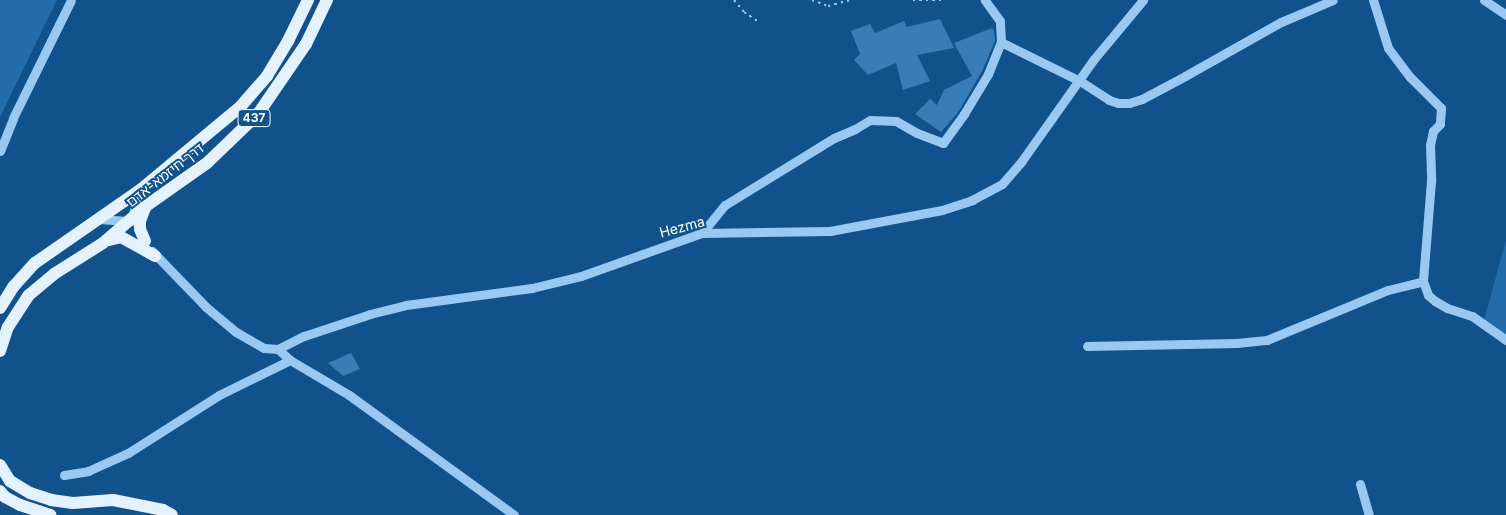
<!DOCTYPE html>
<html>
<head>
<meta charset="utf-8">
<style>
	body { margin:0 }
	#map { position:relative; width:1506px; height:515px; overflow:hidden; background:#11528d; font-family:Inter,"Noto Sans Hebrew",sans-serif }
	div>[style] { position:absolute }
	.green>* { inset:0; background:#236cac }
	.building>* { inset:0; background:#397cb7 }
	.path>* { height:2px; margin-top:-1px; transform-origin:0; background:repeating-linear-gradient(90deg,#99c9f2 0 2.5px,transparent 0 6.5px) }
	.minor>* { height:9px; margin:-4.5px; padding:0 4.5px; transform-origin:4.5px; border-radius:4.5px; background:#99c9f2 }
	.major>* { height:12px; margin:-6px; padding:0 6px; transform-origin:6px; border-radius:6px; background:#e4f1ff }
	span { translate:-50% -50%; white-space:nowrap; text-align:center; line-height:1.15; -webkit-text-stroke:4px #11528d; paint-order:stroke }
	.shield-label span { padding:1px 4px; background:#11528d; border:1px solid; border-radius:4px; -webkit-text-stroke-width:0 }
	.shield-label { font-size:12px; color:#fff; font-weight:700 }
	.street-label { font-size:14px; color:#fff }
</style>
</head>
<body>
<div id="map">
	<div class="green">
		<div style="clip-path:polygon(0 0,57px 0,0 117px)"></div>
		<div style="clip-path:polygon(1506px 240px,1506px 341px,1483px 324px)"></div>
	</div>
	<div class="building">
		<div style="clip-path:polygon(940px 19px,954px 48px,917px 55px,930px 81px,903px 90px,896px 63px,868px 75px,854px 60px,860px 54px,851px 31px,870px 24px,875px 33px,904px 21px,907px 27px)"></div>
		<div style="clip-path:polygon(992px 28px,994px 31px,995px 41px,982px 71px,959px 111px,941px 132px,915px 114px,930px 99px,937px 105px,944px 90px,972px 76px,954px 43px)"></div>
		<div style="clip-path:polygon(351px 353px,360px 369px,343px 376px,328px 363px)"></div>
	</div>
	<div class="path">
		<div style="left:734px;top:0;width:16px;rotate:50deg"></div>
		<div style="left:744px;top:12px;width:18px;rotate:34deg"></div>
		<div style="left:812px;top:0;width:17px;rotate:21deg"></div>
		<div style="left:828px;top:6px;width:23px;rotate:-15deg"></div>
		<div style="left:913px;top:0;width:29px"></div>
	</div>
	<div class="minor">
		<div style="left:1373px;top:0;width:50px;rotate:72.6deg"></div>
		<div style="left:1388px;top:48px;width:36px;rotate:53deg"></div>
		<div style="left:1410px;top:77px;width:44px;rotate:45deg"></div>
		<div style="left:1441px;top:108px;width:16px;rotate:94deg"></div>
		<div style="left:1440px;top:124px;width:10px;rotate:135deg"></div>
		<div style="left:1433px;top:131px;width:14px;rotate:102deg"></div>
		<div style="left:1430px;top:145px;width:36px;rotate:88deg"></div>
		<div style="left:1431px;top:181px;width:100px;rotate:94.6deg"></div>
		<div style="left:1423px;top:281px;width:15px;rotate:70deg"></div>
		<div style="left:1428px;top:295px;width:9px;rotate:41deg"></div>
		<div style="left:1435px;top:301px;width:14px;rotate:30deg"></div>
		<div style="left:1447px;top:308px;width:26px;rotate:18deg"></div>
		<div style="left:1472px;top:316px;width:42px;rotate:35.2deg"></div>
		<div style="left:1484px;top:0;width:27px;rotate:34deg"></div>
		<div style="left:1001px;top:42px;width:88px;rotate:26.3deg"></div>
		<div style="left:1080px;top:81px;width:35px;rotate:33deg"></div>
		<div style="left:1109px;top:100px;width:9px;rotate:18deg"></div>
		<div style="left:1118px;top:103px;width:11px"></div>
		<div style="left:1129px;top:103px;width:14px;rotate:-17deg"></div>
		<div style="left:1142px;top:99px;width:49px;rotate:-28.1deg"></div>
		<div style="left:1185px;top:76px;width:110px;rotate:-29.4deg"></div>
		<div style="left:1281px;top:22px;width:56px;rotate:-22.9deg"></div>
		<div style="left:0;top:151px;width:35px;rotate:-68deg"></div>
		<div style="left:13px;top:118px;width:131px;rotate:-63.8deg"></div>
		<div style="left:99px;top:219px;width:32px;rotate:4deg"></div>
		<div style="left:131px;top:220px;width:31px;rotate:-73deg"></div>
		<div style="left:702px;top:233px;width:36px;rotate:-51deg"></div>
		<div style="left:725px;top:205px;width:128px;rotate:-31.6deg"></div>
		<div style="left:834px;top:138px;width:23px;rotate:-23deg"></div>
		<div style="left:855px;top:129px;width:17px;rotate:-31deg"></div>
		<div style="left:870px;top:120px;width:26px;rotate:2deg"></div>
		<div style="left:896px;top:121px;width:24px;rotate:30deg"></div>
		<div style="left:917px;top:133px;width:28px;rotate:21deg"></div>
		<div style="left:943px;top:143px;width:36px;rotate:-54deg"></div>
		<div style="left:964px;top:114px;width:47px;rotate:-59deg"></div>
		<div style="left:988px;top:74px;width:35px;rotate:-68deg"></div>
		<div style="left:1001px;top:42px;width:21px;rotate:-93deg"></div>
		<div style="left:1000px;top:21px;width:26px;rotate:-126deg"></div>
		<div style="left:152px;top:251px;width:78px;rotate:46deg"></div>
		<div style="left:206px;top:307px;width:39px;rotate:40deg"></div>
		<div style="left:236px;top:332px;width:32px;rotate:30deg"></div>
		<div style="left:264px;top:348px;width:14px;rotate:4deg"></div>
		<div style="left:278px;top:349px;width:16px;rotate:43deg"></div>
		<div style="left:290px;top:360px;width:69px;rotate:30.7deg"></div>
		<div style="left:349px;top:395px;width:204px;rotate:36deg"></div>
		<div style="left:1087px;top:346px;width:150px;rotate:-1.1deg"></div>
		<div style="left:1237px;top:343px;width:30px;rotate:-6deg"></div>
		<div style="left:1267px;top:340px;width:131px;rotate:-22.5deg"></div>
		<div style="left:1388px;top:290px;width:36px;rotate:-14deg"></div>
		<div style="left:278px;top:349px;width:29px;rotate:-27deg"></div>
		<div style="left:304px;top:336px;width:70px;rotate:-18.4deg"></div>
		<div style="left:370px;top:314px;width:37px;rotate:-14deg"></div>
		<div style="left:406px;top:305px;width:127px;rotate:-7.7deg"></div>
		<div style="left:532px;top:288px;width:50px;rotate:-13.8deg"></div>
		<div style="left:581px;top:276px;width:128px;rotate:-19.6deg"></div>
		<div style="left:702px;top:233px;width:128px;rotate:-0.9deg"></div>
		<div style="left:830px;top:231px;width:114px;rotate:-10.6deg"></div>
		<div style="left:942px;top:210px;width:32px;rotate:-18deg"></div>
		<div style="left:972px;top:200px;width:34px;rotate:-28deg"></div>
		<div style="left:1002px;top:184px;width:29px;rotate:-49deg"></div>
		<div style="left:1021px;top:162px;width:126px;rotate:-54.7deg"></div>
		<div style="left:1094px;top:59px;width:77px;rotate:-50.3deg"></div>
		<div style="left:64px;top:475px;width:24px;rotate:-9deg"></div>
		<div style="left:88px;top:471px;width:44px;rotate:-24.2deg"></div>
		<div style="left:128px;top:453px;width:108px;rotate:-32.5deg"></div>
		<div style="left:219px;top:395px;width:79px;rotate:-26.2deg"></div>
		<div style="left:1360px;top:484px;width:32px;rotate:74deg"></div>
	</div>
	<div class="major">
		<div style="left:109px;top:240px;width:12px;rotate:-14deg"></div>
		<div style="left:121px;top:237px;width:39px;rotate:29deg"></div>
		<div style="left:145px;top:241px;width:13px;rotate:-113deg"></div>
		<div style="left:140px;top:229px;width:8px;rotate:-90deg"></div>
		<div style="left:140px;top:221px;width:14px;rotate:-69deg"></div>
		<div style="left:0;top:308px;width:26px;rotate:-58deg"></div>
		<div style="left:14px;top:286px;width:31px;rotate:-48deg"></div>
		<div style="left:35px;top:263px;width:128px;rotate:-34.8deg"></div>
		<div style="left:140px;top:190px;width:131px;rotate:-39.7deg"></div>
		<div style="left:241px;top:106px;width:40px;rotate:-49deg"></div>
		<div style="left:267px;top:76px;width:41px;rotate:-59deg"></div>
		<div style="left:288px;top:41px;width:46px;rotate:-64deg"></div>
		<div style="left:0;top:351px;width:25px;rotate:-72deg"></div>
		<div style="left:8px;top:327px;width:38px;rotate:-57deg"></div>
		<div style="left:29px;top:295px;width:33px;rotate:-40deg"></div>
		<div style="left:54px;top:274px;width:58px;rotate:-32.3deg"></div>
		<div style="left:103px;top:243px;width:57px;rotate:-40.7deg"></div>
		<div style="left:146px;top:206px;width:75px;rotate:-35.2deg"></div>
		<div style="left:207px;top:163px;width:71px;rotate:-43.9deg"></div>
		<div style="left:258px;top:114px;width:85px;rotate:-55.6deg"></div>
		<div style="left:306px;top:44px;width:49px;rotate:-64.5deg"></div>
		<div style="left:0;top:465px;width:19px;rotate:58deg"></div>
		<div style="left:10px;top:481px;width:23px;rotate:31deg"></div>
		<div style="left:30px;top:493px;width:22px;rotate:18deg"></div>
		<div style="left:51px;top:500px;width:22px;rotate:8deg"></div>
		<div style="left:73px;top:503px;width:40px;rotate:-4.3deg"></div>
		<div style="left:113px;top:500px;width:51px;rotate:11.3deg"></div>
		<div style="left:163px;top:510px;width:10px;rotate:29deg"></div>
		<div style="left:0;top:491px;width:8px;rotate:50deg"></div>
		<div style="left:5px;top:497px;width:17px;rotate:28deg"></div>
		<div style="left:20px;top:505px;width:32px;rotate:18deg"></div>
	</div>
	<div class="shield-label">
		<span style="left:254px;top:118px">437</span>
	</div>
	<div class="street-label">
		<span style="left:165px;top:175px;rotate:-38deg">דרך חיזמא-אדם</span>
		<span style="left:682px;top:227px;rotate:-15deg">Hezma</span>
	</div>
</div>
</body>
</html>
